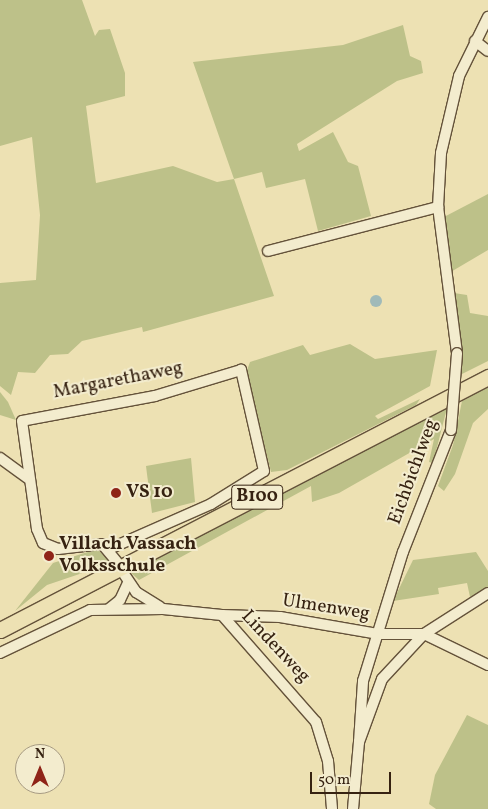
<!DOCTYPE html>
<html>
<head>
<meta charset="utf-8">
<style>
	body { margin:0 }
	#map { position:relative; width:488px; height:809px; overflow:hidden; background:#ede1b3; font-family:Vollkorn,serif }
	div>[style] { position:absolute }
	.green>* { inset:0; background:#bdc189 }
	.water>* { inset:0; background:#a0bab9 }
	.round { border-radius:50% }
	.roads { filter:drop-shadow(1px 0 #64523a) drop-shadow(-1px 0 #64523a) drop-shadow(0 1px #64523a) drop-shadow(0 -1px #64523a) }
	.minor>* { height:10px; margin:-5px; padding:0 5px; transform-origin:5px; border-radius:5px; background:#f3ecce }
	.primary>* { height:15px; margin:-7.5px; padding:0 7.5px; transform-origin:7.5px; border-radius:7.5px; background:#ede1b3 }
	.bridges { filter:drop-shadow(1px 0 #64523a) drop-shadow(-1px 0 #64523a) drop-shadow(0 1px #64523a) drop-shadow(0 -1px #64523a) }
	.minor-bridge>* { height:10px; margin:-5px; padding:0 5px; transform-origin:5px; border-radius:5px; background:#f3ecce }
	.dots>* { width:14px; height:14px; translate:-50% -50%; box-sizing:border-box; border:2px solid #f3ecce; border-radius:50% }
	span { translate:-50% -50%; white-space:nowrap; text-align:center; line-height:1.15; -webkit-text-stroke:4px #f3ecce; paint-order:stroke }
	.shield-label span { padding:1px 4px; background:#f3ecce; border:1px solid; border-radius:4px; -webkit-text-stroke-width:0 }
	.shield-label { font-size:18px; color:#362211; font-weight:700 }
	.street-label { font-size:19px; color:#362211 }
	.poi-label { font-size:19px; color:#362211; font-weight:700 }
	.left { translate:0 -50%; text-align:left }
	.north { position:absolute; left:15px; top:744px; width:50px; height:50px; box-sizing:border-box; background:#f3ecce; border:1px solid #a79b82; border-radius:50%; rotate:0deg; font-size:14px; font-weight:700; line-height:20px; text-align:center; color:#362211 }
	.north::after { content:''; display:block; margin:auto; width:18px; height:22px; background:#8f2418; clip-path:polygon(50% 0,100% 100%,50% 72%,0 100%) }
	.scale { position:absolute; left:310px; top:772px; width:81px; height:22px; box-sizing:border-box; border:2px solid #362211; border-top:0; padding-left:6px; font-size:15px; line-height:18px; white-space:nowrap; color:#362211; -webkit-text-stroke:4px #f3ecce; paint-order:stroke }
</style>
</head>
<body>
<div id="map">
	<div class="green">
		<div style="clip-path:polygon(0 0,82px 0,95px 36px,99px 30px,110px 29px,125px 73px,125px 96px,86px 106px,96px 183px,173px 166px,217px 182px,234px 179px,193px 62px,343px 45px,403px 25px,410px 56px,421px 61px,423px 73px,397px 81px,297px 144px,299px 151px,333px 132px,348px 162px,358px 166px,371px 216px,318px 231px,305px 179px,266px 188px,262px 172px,234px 179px,274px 296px,143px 332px,142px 327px,82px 341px,68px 354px,50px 355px,35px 373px,18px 372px,11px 395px,0 386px,0 283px,36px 280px,40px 215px,32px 137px,0 146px)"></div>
		<div style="clip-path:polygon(488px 194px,488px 250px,449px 273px,444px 217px)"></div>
		<div style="clip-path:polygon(454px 293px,467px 295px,470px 313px,488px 316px,488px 361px,462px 374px)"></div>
		<div style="clip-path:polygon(350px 344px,375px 359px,437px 350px,430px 386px,375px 416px,378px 419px,420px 399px,416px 405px,287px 470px,271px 472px,246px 373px,250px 362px,303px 345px,310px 355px)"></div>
		<div style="clip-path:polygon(488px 387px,488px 409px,473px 423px,455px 474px,444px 491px,438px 486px,453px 445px,462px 401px)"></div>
		<div style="clip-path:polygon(0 392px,8px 402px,16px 420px,0 415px)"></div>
		<div style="clip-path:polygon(447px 408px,433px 463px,429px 462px,434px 439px,339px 493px,312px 502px,311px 486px,139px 580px,130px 572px)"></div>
		<div style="clip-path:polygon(191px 458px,195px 502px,152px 513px,146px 466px)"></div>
		<div style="clip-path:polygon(97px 549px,112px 563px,47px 585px,15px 611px,53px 563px)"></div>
		<div style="clip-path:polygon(476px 552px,488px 571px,488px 588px,470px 597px,467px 583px,438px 588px,439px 594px,393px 601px,413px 560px)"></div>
		<div style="clip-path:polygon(467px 715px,488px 725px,488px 809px,436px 809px,429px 804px,435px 775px)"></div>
	</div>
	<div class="water">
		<div class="round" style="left:370px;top:295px;width:12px;height:12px"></div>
	</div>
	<div class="roads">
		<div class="minor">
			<div style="left:475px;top:41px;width:16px;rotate:38deg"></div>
			<div style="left:268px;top:251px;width:176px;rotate:-14.5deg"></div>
			<div style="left:457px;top:353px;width:147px;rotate:-97.4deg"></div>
			<div style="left:438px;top:207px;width:54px;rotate:-86.8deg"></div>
			<div style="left:441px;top:153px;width:79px;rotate:-76.8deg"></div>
			<div style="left:459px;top:76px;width:66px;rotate:-63.8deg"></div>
			<div style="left:0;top:458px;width:34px;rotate:36deg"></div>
			<div style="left:109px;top:549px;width:111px;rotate:-23.8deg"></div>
			<div style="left:211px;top:504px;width:62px;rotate:-31.9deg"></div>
			<div style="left:264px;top:471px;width:104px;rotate:-102.8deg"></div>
			<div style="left:241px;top:370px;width:90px;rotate:163.2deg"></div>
			<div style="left:155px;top:396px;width:135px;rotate:169.4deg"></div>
			<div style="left:22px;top:421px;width:109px;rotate:82.1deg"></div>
			<div style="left:37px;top:529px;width:15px;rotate:67deg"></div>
			<div style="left:43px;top:543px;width:16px;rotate:22deg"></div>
			<div style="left:58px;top:549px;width:44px;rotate:-6.5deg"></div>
			<div style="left:102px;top:544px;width:23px;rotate:50deg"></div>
			<div style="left:124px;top:574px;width:22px;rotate:56deg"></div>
			<div style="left:136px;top:592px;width:28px;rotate:32deg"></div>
			<div style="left:109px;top:609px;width:14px;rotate:-39deg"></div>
			<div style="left:120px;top:600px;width:19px;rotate:-65deg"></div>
			<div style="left:222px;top:615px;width:58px;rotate:2deg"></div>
			<div style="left:280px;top:617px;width:99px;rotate:9.8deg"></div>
			<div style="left:378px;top:634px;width:46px"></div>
			<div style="left:424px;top:634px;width:71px;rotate:25.8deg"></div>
			<div style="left:0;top:653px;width:100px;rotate:-25.5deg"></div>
			<div style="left:90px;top:610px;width:73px;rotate:-0.8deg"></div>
			<div style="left:163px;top:609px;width:59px;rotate:5.8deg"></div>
			<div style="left:222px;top:615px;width:142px;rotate:48.7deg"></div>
			<div style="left:316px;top:722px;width:41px;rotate:72.9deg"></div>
			<div style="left:328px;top:761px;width:48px;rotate:85.2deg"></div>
			<div style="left:359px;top:742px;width:61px;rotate:-86.2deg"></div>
			<div style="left:363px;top:681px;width:135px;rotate:-72.8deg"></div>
			<div style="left:403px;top:552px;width:131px;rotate:-68.5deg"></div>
			<div style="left:353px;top:809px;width:67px;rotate:-84.9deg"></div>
			<div style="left:359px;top:742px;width:67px;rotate:-69.9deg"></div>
			<div style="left:382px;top:679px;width:62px;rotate:-47deg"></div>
			<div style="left:424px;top:634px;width:76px;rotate:-32.6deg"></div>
		</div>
		<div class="primary">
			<div style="left:0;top:630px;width:550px;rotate:-27.4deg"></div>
		</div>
	</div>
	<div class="bridges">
		<div class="minor-bridge">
			<div style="left:451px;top:430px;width:77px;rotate:-85.5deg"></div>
		</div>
	</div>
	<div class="dots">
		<div style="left:116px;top:493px;background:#8f2418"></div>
		<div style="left:49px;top:556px;background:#8f2418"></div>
	</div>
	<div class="shield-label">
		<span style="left:257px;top:497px">B100</span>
	</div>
	<div class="street-label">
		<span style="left:118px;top:381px;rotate:-11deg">Margarethaweg</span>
		<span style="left:414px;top:472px;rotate:-70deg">Eichbichlweg</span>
		<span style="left:326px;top:608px;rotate:9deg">Ulmenweg</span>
		<span style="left:275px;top:647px;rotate:47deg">Lindenweg</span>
	</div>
	<div class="poi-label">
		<span class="left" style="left:126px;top:493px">VS 10</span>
		<span class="left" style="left:59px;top:556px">Villach Vassach<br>Volksschule</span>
	</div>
	<div class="north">N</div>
	<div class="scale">50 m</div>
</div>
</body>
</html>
